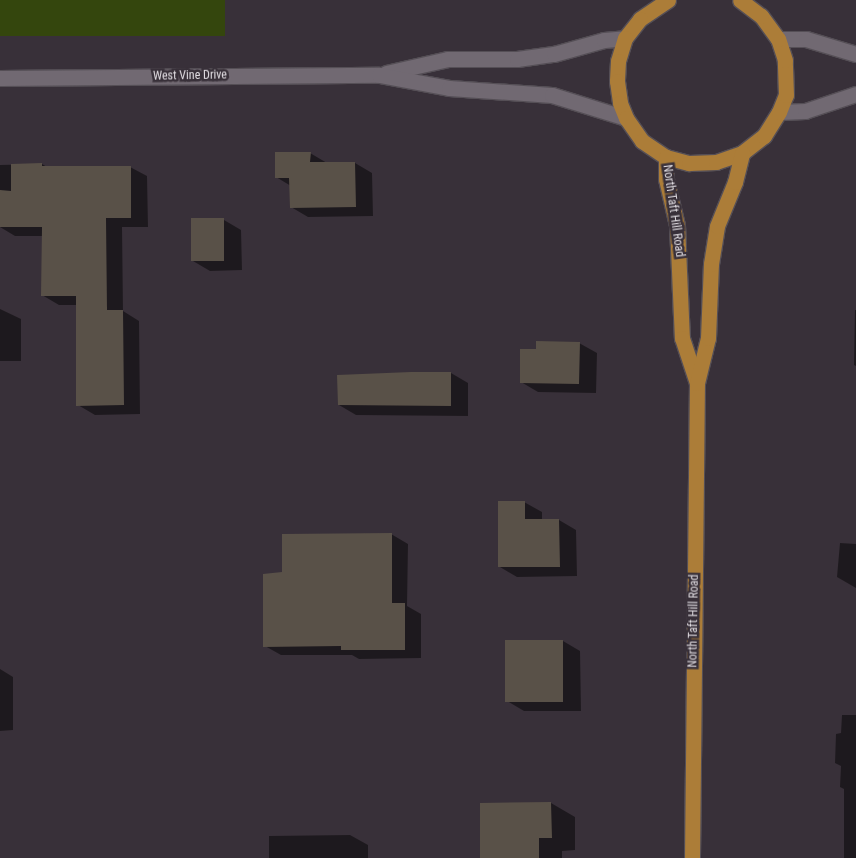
<!DOCTYPE html>
<html>
<head>
<meta charset="utf-8">
<style>
	body { margin:0 }
	#map { position:relative; width:856px; height:858px; overflow:hidden; background:#383039; font-family:"Roboto Condensed",sans-serif }
	div>[style] { position:absolute }
	.green>* { inset:0; background:#34460d; transform-origin:0 0 }
	.shadow>* { inset:0; background:#0007 }
	.building>* { inset:0; background:#595148; transform-origin:0 0 }
	.roads { filter:drop-shadow(1px 0 #554f56) drop-shadow(-1px 0 #554f56) drop-shadow(0 1px #554f56) drop-shadow(0 -1px #554f56) }
	.minor>* { height:15px; margin:-7.5px; padding:0 7.5px; transform-origin:7.5px; border-radius:7.5px; background:#716972 }
	.major>* { height:15px; margin:-7.5px; padding:0 7.5px; transform-origin:7.5px; border-radius:7.5px; background:#ac7d38 }
	span { translate:-50% -50%; white-space:nowrap; text-align:center; line-height:1.15; -webkit-text-stroke:5px #383039; paint-order:stroke }
	.street-label { font-size:12px; color:#e1dde2 }
</style>
</head>
<body>
<div id="map">
	<div class="green">
		<div style="left:0;top:0;width:225px;height:36px"></div>
	</div>
	<div class="shadow">
		<div style="clip-path:polygon(310px 153px,327px 163px,355px 163px,372px 173px,373px 216px,308px 217px,291px 207px,291px 186px,276px 177px)"></div>
		<div style="clip-path:polygon(42px 164px,47px 167px,130px 167px,147px 176px,148px 227px,122px 227px,123px 311px,139px 321px,140px 414px,95px 415px,78px 405px,77px 305px,59px 305px,42px 295px,43px 236px,15px 236px,0 227px,0 165px)"></div>
		<div style="clip-path:polygon(192px 220px,224px 220px,241px 230px,242px 270px,210px 271px,193px 261px)"></div>
		<div style="clip-path:polygon(0 309px,21px 319px,21px 361px,0 361px)"></div>
		<div style="clip-path:polygon(855px 310px,856px 310px,856px 366px,854px 365px)"></div>
		<div style="clip-path:polygon(579px 343px,597px 353px,596px 393px,538px 392px,521px 382px,537px 351px)"></div>
		<div style="clip-path:polygon(451px 373px,468px 383px,468px 416px,356px 415px,339px 405px)"></div>
		<div style="clip-path:polygon(524px 502px,542px 512px,542px 520px,559px 520px,576px 530px,577px 576px,517px 577px,500px 567px)"></div>
		<div style="clip-path:polygon(391px 534px,408px 544px,407px 606px,421px 614px,421px 658px,359px 659px,352px 655px,281px 655px,265px 646px)"></div>
		<div style="clip-path:polygon(840px 543px,856px 544px,856px 588px,837px 577px)"></div>
		<div style="clip-path:polygon(563px 641px,580px 651px,581px 711px,524px 711px,507px 701px)"></div>
		<div style="clip-path:polygon(0 669px,13px 677px,13px 730px,0 731px)"></div>
		<div style="clip-path:polygon(842px 715px,856px 715px,856px 858px,844px 858px,844px 789px,840px 787px,841px 766px,835px 763px,836px 734px,841px 733px)"></div>
		<div style="clip-path:polygon(551px 803px,575px 817px,575px 850px,562px 851px,562px 858px,481px 858px,481px 804px)"></div>
		<div style="clip-path:polygon(350px 835px,368px 845px,368px 858px,269px 858px,269px 836px)"></div>
	</div>
	<div class="building">
		<div style="clip-path:polygon(275px 152px,311px 152px,310px 162px,355px 162px,356px 207px,290px 208px,289px 178px,275px 178px)"></div>
		<div style="clip-path:polygon(42px 163px,42px 166px,131px 166px,131px 218px,106px 218px,107px 310px,123px 310px,124px 405px,76px 406px,76px 296px,41px 296px,42px 227px,0 227px,0 190px,11px 191px,11px 164px)"></div>
		<div style="left:191px;top:218px;width:33px;height:43px"></div>
		<div style="clip-path:polygon(536px 341px,580px 342px,579px 384px,520px 383px,520px 349px,536px 349px)"></div>
		<div style="clip-path:polygon(411px 372px,451px 372px,451px 406px,338px 405px,337px 375px)"></div>
		<div style="clip-path:polygon(498px 501px,525px 501px,525px 519px,559px 519px,560px 567px,498px 567px)"></div>
		<div style="clip-path:polygon(392px 533px,392px 603px,405px 603px,405px 650px,341px 650px,341px 646px,263px 647px,263px 574px,282px 572px,282px 534px)"></div>
		<div style="left:505px;top:640px;width:58px;height:62px"></div>
		<div style="clip-path:polygon(551px 802px,552px 838px,539px 838px,539px 858px,480px 858px,480px 803px)"></div>
	</div>
	<div class="roads">
		<div class="minor">
			<div style="left:778px;top:39px;width:28px"></div>
			<div style="left:806px;top:39px;width:52px;rotate:16.7deg"></div>
			<div style="left:386px;top:73px;width:64px;rotate:-12.7deg"></div>
			<div style="left:448px;top:59px;width:69px"></div>
			<div style="left:517px;top:59px;width:37px;rotate:-8deg"></div>
			<div style="left:554px;top:54px;width:52px;rotate:-15.6deg"></div>
			<div style="left:604px;top:40px;width:21px;rotate:-5deg"></div>
			<div style="left:0;top:78px;width:379px;rotate:-0.5deg"></div>
			<div style="left:379px;top:75px;width:71px;rotate:10.5deg"></div>
			<div style="left:449px;top:88px;width:103px;rotate:3.9deg"></div>
			<div style="left:552px;top:95px;width:77px;rotate:17.3deg"></div>
			<div style="left:779px;top:112px;width:26px;rotate:-2deg"></div>
			<div style="left:805px;top:111px;width:54px;rotate:-18.4deg"></div>
		</div>
		<div class="major">
			<div style="left:668px;top:0;width:34px;rotate:146deg"></div>
			<div style="left:640px;top:19px;width:24px;rotate:128deg"></div>
			<div style="left:625px;top:38px;width:24px;rotate:107deg"></div>
			<div style="left:618px;top:61px;width:20px;rotate:93deg"></div>
			<div style="left:617px;top:81px;width:22px;rotate:82deg"></div>
			<div style="left:620px;top:103px;width:16px;rotate:68deg"></div>
			<div style="left:626px;top:118px;width:28px;rotate:55deg"></div>
			<div style="left:642px;top:141px;width:29px;rotate:34deg"></div>
			<div style="left:666px;top:157px;width:24px;rotate:15deg"></div>
			<div style="left:689px;top:163px;width:27px;rotate:-2deg"></div>
			<div style="left:716px;top:162px;width:28px;rotate:-19deg"></div>
			<div style="left:742px;top:153px;width:28px;rotate:-38deg"></div>
			<div style="left:764px;top:136px;width:28px;rotate:-58deg"></div>
			<div style="left:779px;top:112px;width:18px;rotate:-68deg"></div>
			<div style="left:786px;top:95px;width:35px;rotate:-92deg"></div>
			<div style="left:785px;top:60px;width:22px;rotate:-108deg"></div>
			<div style="left:778px;top:39px;width:29px;rotate:-126deg"></div>
			<div style="left:761px;top:16px;width:26px;rotate:-143deg"></div>
			<div style="left:666px;top:157px;width:22px;rotate:90deg"></div>
			<div style="left:666px;top:179px;width:47px;rotate:76.6deg"></div>
			<div style="left:677px;top:225px;width:113px;rotate:87.5deg"></div>
			<div style="left:682px;top:338px;width:47px;rotate:71.6deg"></div>
			<div style="left:692px;top:858px;width:475px;rotate:-89.4deg"></div>
			<div style="left:697px;top:383px;width:46px;rotate:-76.3deg"></div>
			<div style="left:708px;top:338px;width:74px;rotate:-87.7deg"></div>
			<div style="left:711px;top:264px;width:38px;rotate:-81deg"></div>
			<div style="left:717px;top:226px;width:48px;rotate:-67.8deg"></div>
			<div style="left:735px;top:182px;width:30px;rotate:-76deg"></div>
		</div>
	</div>
	<div class="street-label">
		<span style="left:190px;top:76px;rotate:-1deg">West Vine Drive</span>
		<span style="left:673px;top:211px;rotate:82deg">North Taft Hill Road</span>
		<span style="left:694px;top:621px;rotate:-89deg">North Taft Hill Road</span>
	</div>
</div>
</body>
</html>
